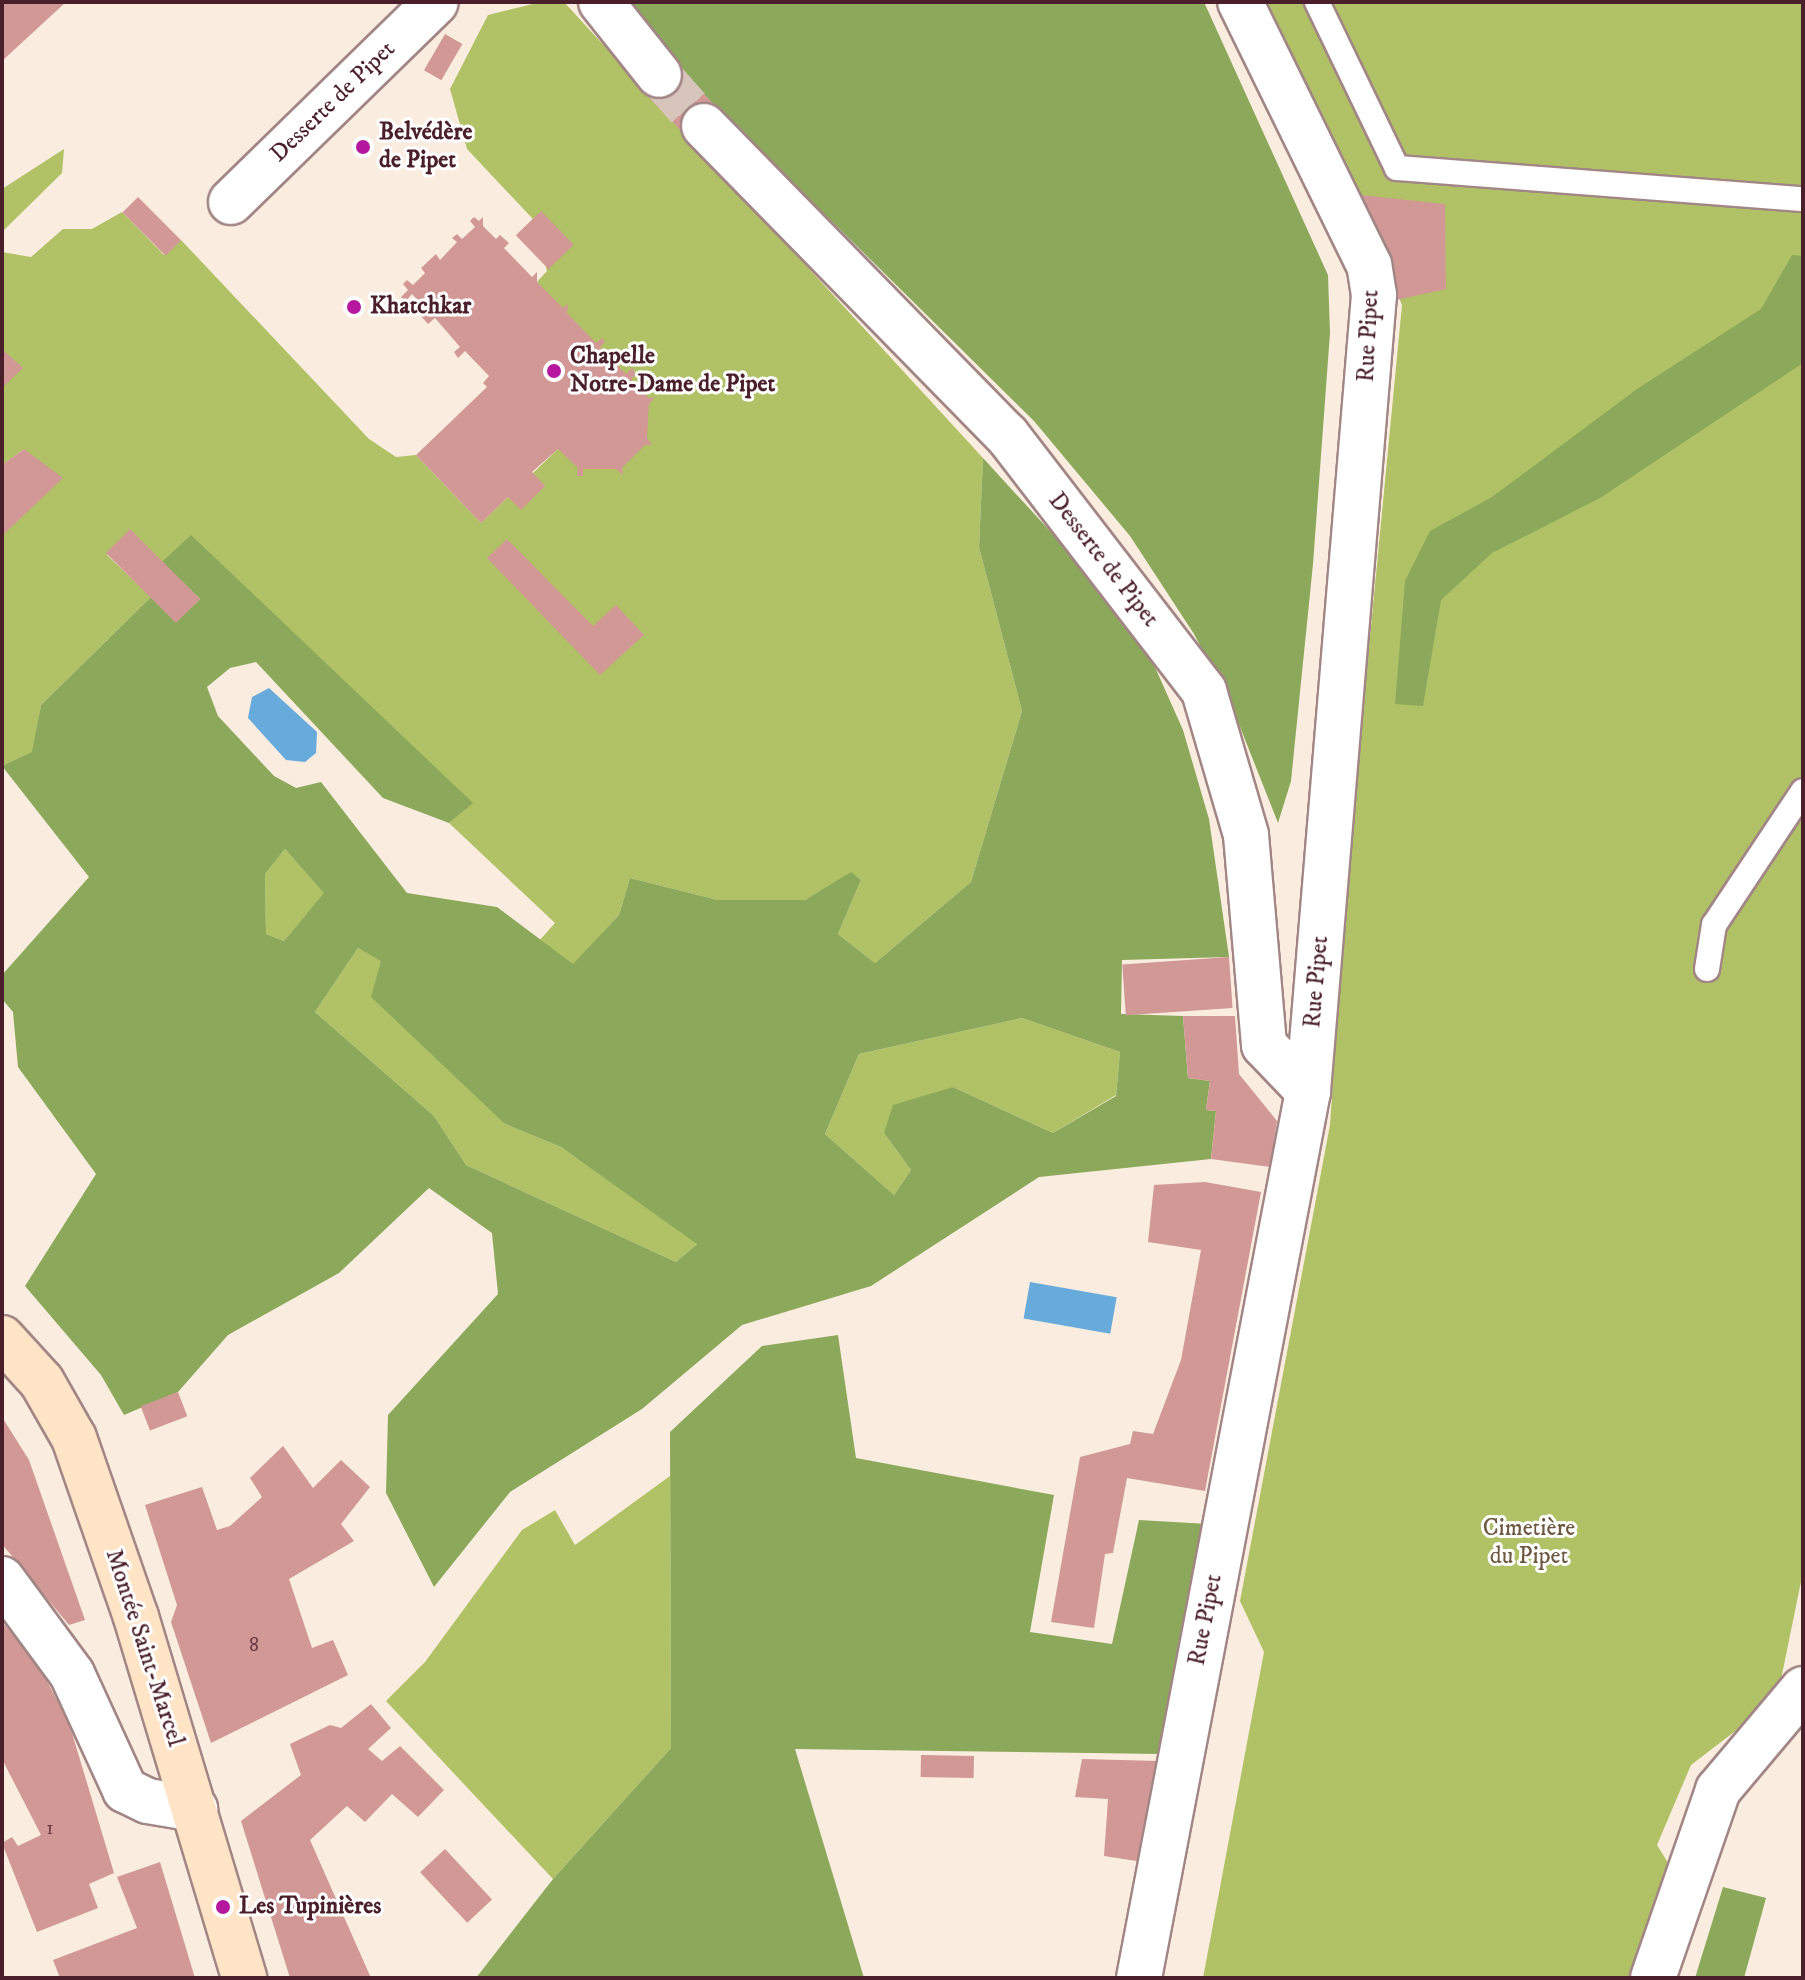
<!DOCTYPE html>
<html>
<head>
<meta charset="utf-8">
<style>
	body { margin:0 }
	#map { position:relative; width:1805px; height:1980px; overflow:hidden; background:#faeddf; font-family:"IM FELL DW Pica",serif }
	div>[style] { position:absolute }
	.green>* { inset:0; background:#b0c265 }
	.forest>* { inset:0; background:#8ca85a }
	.water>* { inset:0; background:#67aadc; transform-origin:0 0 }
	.building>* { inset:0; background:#d19895; transform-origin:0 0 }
	.minor-tunnel>* { height:44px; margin-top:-22px; transform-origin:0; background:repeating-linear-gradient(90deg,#d7c4bb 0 44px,transparent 0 66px) }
	.roads { filter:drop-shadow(2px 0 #a28685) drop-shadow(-2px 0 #a28685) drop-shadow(0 2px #a28685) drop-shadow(0 -2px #a28685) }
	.service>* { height:24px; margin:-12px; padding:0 12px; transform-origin:12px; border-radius:12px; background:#fff }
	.minor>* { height:44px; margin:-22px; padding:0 22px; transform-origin:22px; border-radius:22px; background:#fff }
	.secondary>* { height:44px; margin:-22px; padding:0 22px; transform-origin:22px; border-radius:22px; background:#ffe4c6 }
	.dots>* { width:22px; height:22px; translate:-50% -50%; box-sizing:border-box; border:4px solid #fff; border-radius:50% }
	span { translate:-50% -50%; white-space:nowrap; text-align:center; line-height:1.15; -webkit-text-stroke:6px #fff; paint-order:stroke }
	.number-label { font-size:20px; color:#6c3d46 }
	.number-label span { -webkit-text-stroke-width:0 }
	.street-label { font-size:24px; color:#4a1f2b }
	.poi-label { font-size:24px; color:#4a1f2b; font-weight:700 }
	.left { translate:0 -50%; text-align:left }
	.park-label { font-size:24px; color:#6e583f }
	.frame { position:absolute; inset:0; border:4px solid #4a1f2b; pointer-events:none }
</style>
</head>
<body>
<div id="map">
	<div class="green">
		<div style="clip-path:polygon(541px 2px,564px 2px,983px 458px,979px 547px,1022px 711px,971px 882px,875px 963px,838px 934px,861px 880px,851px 873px,805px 900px,718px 900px,630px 878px,619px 915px,573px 965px,539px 941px,555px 923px,449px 823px,472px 803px,162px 562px,130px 530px,107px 555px,151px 597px,41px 705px,33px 752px,2px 766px,2px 531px,24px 449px,2px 465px,2px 252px,31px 257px,63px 229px,92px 229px,122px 212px,164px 255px,181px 240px,369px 439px,396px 457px,416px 455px,481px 523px,558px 449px,649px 403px,537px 282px,547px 271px,532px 218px,467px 149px,450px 89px,488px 15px)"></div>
		<div style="clip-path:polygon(1261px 2px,1803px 2px,1803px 1572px,1777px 1699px,1691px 1765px,1657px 1845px,1670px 1866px,1634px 1978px,1203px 1978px,1264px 1652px,1240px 1601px,1330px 1125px,1347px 875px,1402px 305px,1331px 136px)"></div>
		<div style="clip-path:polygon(64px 149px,62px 173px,2px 232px,2px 189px)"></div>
		<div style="clip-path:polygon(285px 849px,325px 893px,284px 941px,266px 934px,265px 874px)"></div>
		<div style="clip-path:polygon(358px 948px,381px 960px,505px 1124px,561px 1147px,698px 1243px,676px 1262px,466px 1165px,434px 1116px,315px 1012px)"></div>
		<div style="clip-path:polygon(1022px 1018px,1120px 1052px,1116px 1095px,1053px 1133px,953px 1087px,884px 1133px,911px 1170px,894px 1195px,825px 1134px,859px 1054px)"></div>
		<div style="clip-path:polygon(670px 1476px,671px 1748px,553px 1879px,386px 1701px,425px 1662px,522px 1530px,555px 1510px,575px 1545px)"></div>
	</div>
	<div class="forest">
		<div style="clip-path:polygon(628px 2px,1204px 2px,1328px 275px,1330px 333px,1313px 564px,1291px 781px,1278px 823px,1231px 704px,1194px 634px,1130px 536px,1034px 421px,720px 111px,673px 62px)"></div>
		<div style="clip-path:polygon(1792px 255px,1803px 256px,1803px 363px,1600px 498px,1492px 553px,1441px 600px,1423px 706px,1395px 704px,1405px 581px,1430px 531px,1492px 497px,1637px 389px,1761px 309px)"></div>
		<div style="clip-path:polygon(evenodd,983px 458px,1072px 555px,1150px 656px,1183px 730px,1209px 819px,1229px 957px,1122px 960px,1121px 1014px,1183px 1016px,1188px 1078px,1210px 1081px,1206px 1110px,1216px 1111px,1211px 1159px,1039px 1177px,871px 1286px,742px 1325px,642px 1409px,510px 1492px,434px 1587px,386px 1493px,388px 1415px,498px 1294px,492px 1233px,429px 1188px,339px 1273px,228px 1335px,178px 1392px,124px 1415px,101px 1375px,25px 1286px,96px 1174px,18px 1067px,13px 1012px,2px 999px,2px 975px,89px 877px,2px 766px,32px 752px,41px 705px,151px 597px,177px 621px,200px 599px,162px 562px,191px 535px,473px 803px,449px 823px,383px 798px,256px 662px,230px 668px,207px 687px,218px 716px,274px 776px,296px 788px,321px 782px,407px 893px,497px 907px,573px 964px,619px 915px,630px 878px,718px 900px,805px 900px,851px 872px,861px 880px,838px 934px,875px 963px,971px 882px,1022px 711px,979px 547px,983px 458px,285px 849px,324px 893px,284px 941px,266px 934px,265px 874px,285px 849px,983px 458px,358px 948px,381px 961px,371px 997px,505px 1124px,561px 1147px,697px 1244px,676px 1262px,466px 1165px,434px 1116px,315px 1012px,358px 948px,983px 458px,1022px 1018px,1120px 1052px,1116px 1096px,1053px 1133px,953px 1087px,893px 1105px,884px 1133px,911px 1170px,894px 1195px,825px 1134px,859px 1054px,1022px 1018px)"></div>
		<div style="clip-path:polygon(838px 1335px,856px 1458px,1054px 1495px,1030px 1632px,1112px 1644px,1139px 1520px,1208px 1524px,1162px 1754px,795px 1749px,864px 1978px,476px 1978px,553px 1879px,671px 1748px,670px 1432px,762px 1346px)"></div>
		<div style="clip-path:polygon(1723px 1887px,1766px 1898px,1744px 1978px,1695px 1978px)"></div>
	</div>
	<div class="water">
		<div style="clip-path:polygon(269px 688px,317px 732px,316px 753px,305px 762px,286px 760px,248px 718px,252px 697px)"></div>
		<div style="left:1030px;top:1282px;width:88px;height:37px;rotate:10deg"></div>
	</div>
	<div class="building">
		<div style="clip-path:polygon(2px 2px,66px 2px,2px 61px)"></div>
		<div style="left:445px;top:34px;width:20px;height:42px;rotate:30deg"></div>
		<div style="left:673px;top:62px;width:68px;height:42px;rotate:46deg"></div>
		<div style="clip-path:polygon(1361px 195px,1445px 204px,1446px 289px,1396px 300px)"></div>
		<div style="left:138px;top:197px;width:61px;height:22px;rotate:45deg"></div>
		<div style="left:541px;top:211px;width:47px;height:35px;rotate:46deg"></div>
		<div style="clip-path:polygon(474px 217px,479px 221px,483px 217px,483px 226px,496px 239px,500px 235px,509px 243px,504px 248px,532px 277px,537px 272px,537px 282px,563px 308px,568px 304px,567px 313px,596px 343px,602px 338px,605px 342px,600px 347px,626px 374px,632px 368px,636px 374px,631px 379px,649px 398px,655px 397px,649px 404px,647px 438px,652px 445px,645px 445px,622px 468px,623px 475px,616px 469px,583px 469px,583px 476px,577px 476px,578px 468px,558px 449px,532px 472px,545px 486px,521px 510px,508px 497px,481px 523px,416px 455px,487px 387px,483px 383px,489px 376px,465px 351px,458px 358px,454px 352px,460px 347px,435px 318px,428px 324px,420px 315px,426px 309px,412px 294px,406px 301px,401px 297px,408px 290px,403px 284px,407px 280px,413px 285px,425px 273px,421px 268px,436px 254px,440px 260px,457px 242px,452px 238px,457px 234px,462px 239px,475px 227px,470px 221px)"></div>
		<div style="clip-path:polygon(2px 349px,23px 368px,2px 388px)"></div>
		<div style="clip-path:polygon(24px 449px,63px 478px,4px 534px,2px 465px)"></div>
		<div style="left:130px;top:529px;width:99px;height:34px;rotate:45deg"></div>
		<div style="clip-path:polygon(507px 539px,593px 626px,616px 605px,644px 635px,600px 675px,487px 558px)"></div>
		<div style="left:1229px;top:957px;width:51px;height:107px;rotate:86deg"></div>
		<div style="clip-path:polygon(1183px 1016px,1235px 1016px,1239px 1074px,1277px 1121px,1270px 1167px,1211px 1159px,1216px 1111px,1206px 1110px,1210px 1081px,1188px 1078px)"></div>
		<div style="clip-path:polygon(1205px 1182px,1261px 1192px,1205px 1491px,1127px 1478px,1113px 1553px,1105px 1554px,1094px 1628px,1051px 1622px,1080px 1457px,1130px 1444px,1133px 1431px,1153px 1434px,1181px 1360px,1201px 1250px,1148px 1242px,1154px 1185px)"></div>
		<div style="left:178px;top:1392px;width:26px;height:40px;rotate:69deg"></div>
		<div style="clip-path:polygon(2px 1417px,29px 1460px,85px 1620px,69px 1625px,2px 1544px)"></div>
		<div style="clip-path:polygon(283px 1446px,313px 1488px,341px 1460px,370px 1487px,341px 1524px,354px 1541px,289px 1579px,312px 1648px,333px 1640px,348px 1675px,211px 1743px,171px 1622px,177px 1605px,145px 1505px,202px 1487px,217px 1530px,230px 1526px,262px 1497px,250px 1478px)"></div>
		<div style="clip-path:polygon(2px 1622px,37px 1662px,69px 1723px,114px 1873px,89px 1884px,98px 1908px,37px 1932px,2px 1843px,12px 1837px,18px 1846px,41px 1835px,2px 1759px)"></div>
		<div style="clip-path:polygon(371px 1704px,391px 1728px,368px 1749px,382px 1761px,400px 1746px,444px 1790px,418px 1817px,392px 1794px,365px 1822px,347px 1806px,310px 1840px,371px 1978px,290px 1978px,241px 1821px,301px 1775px,290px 1744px,330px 1725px,341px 1728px)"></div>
		<div style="left:921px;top:1755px;width:53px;height:22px;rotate:1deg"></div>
		<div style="clip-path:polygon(1082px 1759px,1159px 1761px,1143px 1862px,1104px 1856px,1108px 1799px,1075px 1797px)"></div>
		<div style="left:445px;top:1849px;width:69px;height:34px;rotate:47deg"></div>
		<div style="clip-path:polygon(160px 1862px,195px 1978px,60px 1978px,53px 1960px,137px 1928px,117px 1877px)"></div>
	</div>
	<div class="minor-tunnel">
		<div style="left:659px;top:75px;width:68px;rotate:48.6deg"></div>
	</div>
	<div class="roads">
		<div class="service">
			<div style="left:1317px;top:2px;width:184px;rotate:64.3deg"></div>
			<div style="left:1397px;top:168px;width:407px;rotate:4.4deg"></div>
			<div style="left:1707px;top:969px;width:45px;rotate:-81deg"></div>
			<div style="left:1714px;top:925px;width:161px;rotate:-56.4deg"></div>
		</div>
		<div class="minor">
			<div style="left:601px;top:2px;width:93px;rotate:51.5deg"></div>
			<div style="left:704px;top:126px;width:433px;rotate:45.6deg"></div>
			<div style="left:1007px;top:435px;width:323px;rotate:52.4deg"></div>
			<div style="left:1204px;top:691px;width:150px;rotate:73.7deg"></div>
			<div style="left:1246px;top:835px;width:211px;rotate:85.1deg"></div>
			<div style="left:1264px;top:1045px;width:64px;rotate:46.3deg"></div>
			<div style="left:231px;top:202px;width:286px;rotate:-44.3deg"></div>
			<div style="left:2px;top:1579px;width:118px;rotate:53.6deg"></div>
			<div style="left:72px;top:1674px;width:128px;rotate:65.4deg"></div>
			<div style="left:125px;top:1790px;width:25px;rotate:26deg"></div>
			<div style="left:148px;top:1801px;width:48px;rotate:9.7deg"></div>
			<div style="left:1139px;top:1978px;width:903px;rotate:-79.21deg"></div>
			<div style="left:1308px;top:1091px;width:799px;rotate:-85.26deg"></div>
			<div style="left:1374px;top:295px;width:30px;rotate:-99deg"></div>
			<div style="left:1369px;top:265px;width:293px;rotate:-116.1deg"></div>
			<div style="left:1653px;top:1978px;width:199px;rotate:-70.9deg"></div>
			<div style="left:1718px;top:1790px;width:132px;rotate:-49.9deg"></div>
		</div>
		<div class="secondary">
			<div style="left:2px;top:1338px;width:59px;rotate:47.7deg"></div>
			<div style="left:42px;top:1382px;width:64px;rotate:60.3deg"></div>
			<div style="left:74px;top:1438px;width:189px;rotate:70.9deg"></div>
			<div style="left:136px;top:1617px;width:377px;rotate:73.3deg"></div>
		</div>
	</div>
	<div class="dots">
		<div style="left:363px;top:147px;background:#b5179e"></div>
		<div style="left:354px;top:307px;background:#b5179e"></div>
		<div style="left:554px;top:371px;background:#b5179e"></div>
		<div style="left:223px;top:1907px;background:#b5179e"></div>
	</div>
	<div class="number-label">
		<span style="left:254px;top:1645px">8</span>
		<span style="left:50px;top:1828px">1</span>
	</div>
	<div class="street-label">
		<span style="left:333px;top:102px;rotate:-44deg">Desserte de Pipet</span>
		<span style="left:1369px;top:336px;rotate:-87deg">Rue Pipet</span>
		<span style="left:1103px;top:560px;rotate:52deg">Desserte de Pipet</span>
		<span style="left:1317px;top:982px;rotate:-85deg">Rue Pipet</span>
		<span style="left:1206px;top:1620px;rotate:-79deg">Rue Pipet</span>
		<span style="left:144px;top:1648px;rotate:72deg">Montée Saint-Marcel</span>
	</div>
	<div class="poi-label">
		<span class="left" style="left:379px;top:147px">Belvédère<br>de Pipet</span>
		<span class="left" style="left:370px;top:307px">Khatchkar</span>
		<span class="left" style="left:570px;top:371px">Chapelle<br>Notre-Dame de Pipet</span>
		<span class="left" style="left:239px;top:1907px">Les Tupinières</span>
	</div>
	<div class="park-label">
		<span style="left:1529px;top:1543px">Cimetière<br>du Pipet</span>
	</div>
	<div class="frame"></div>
</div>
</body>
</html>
